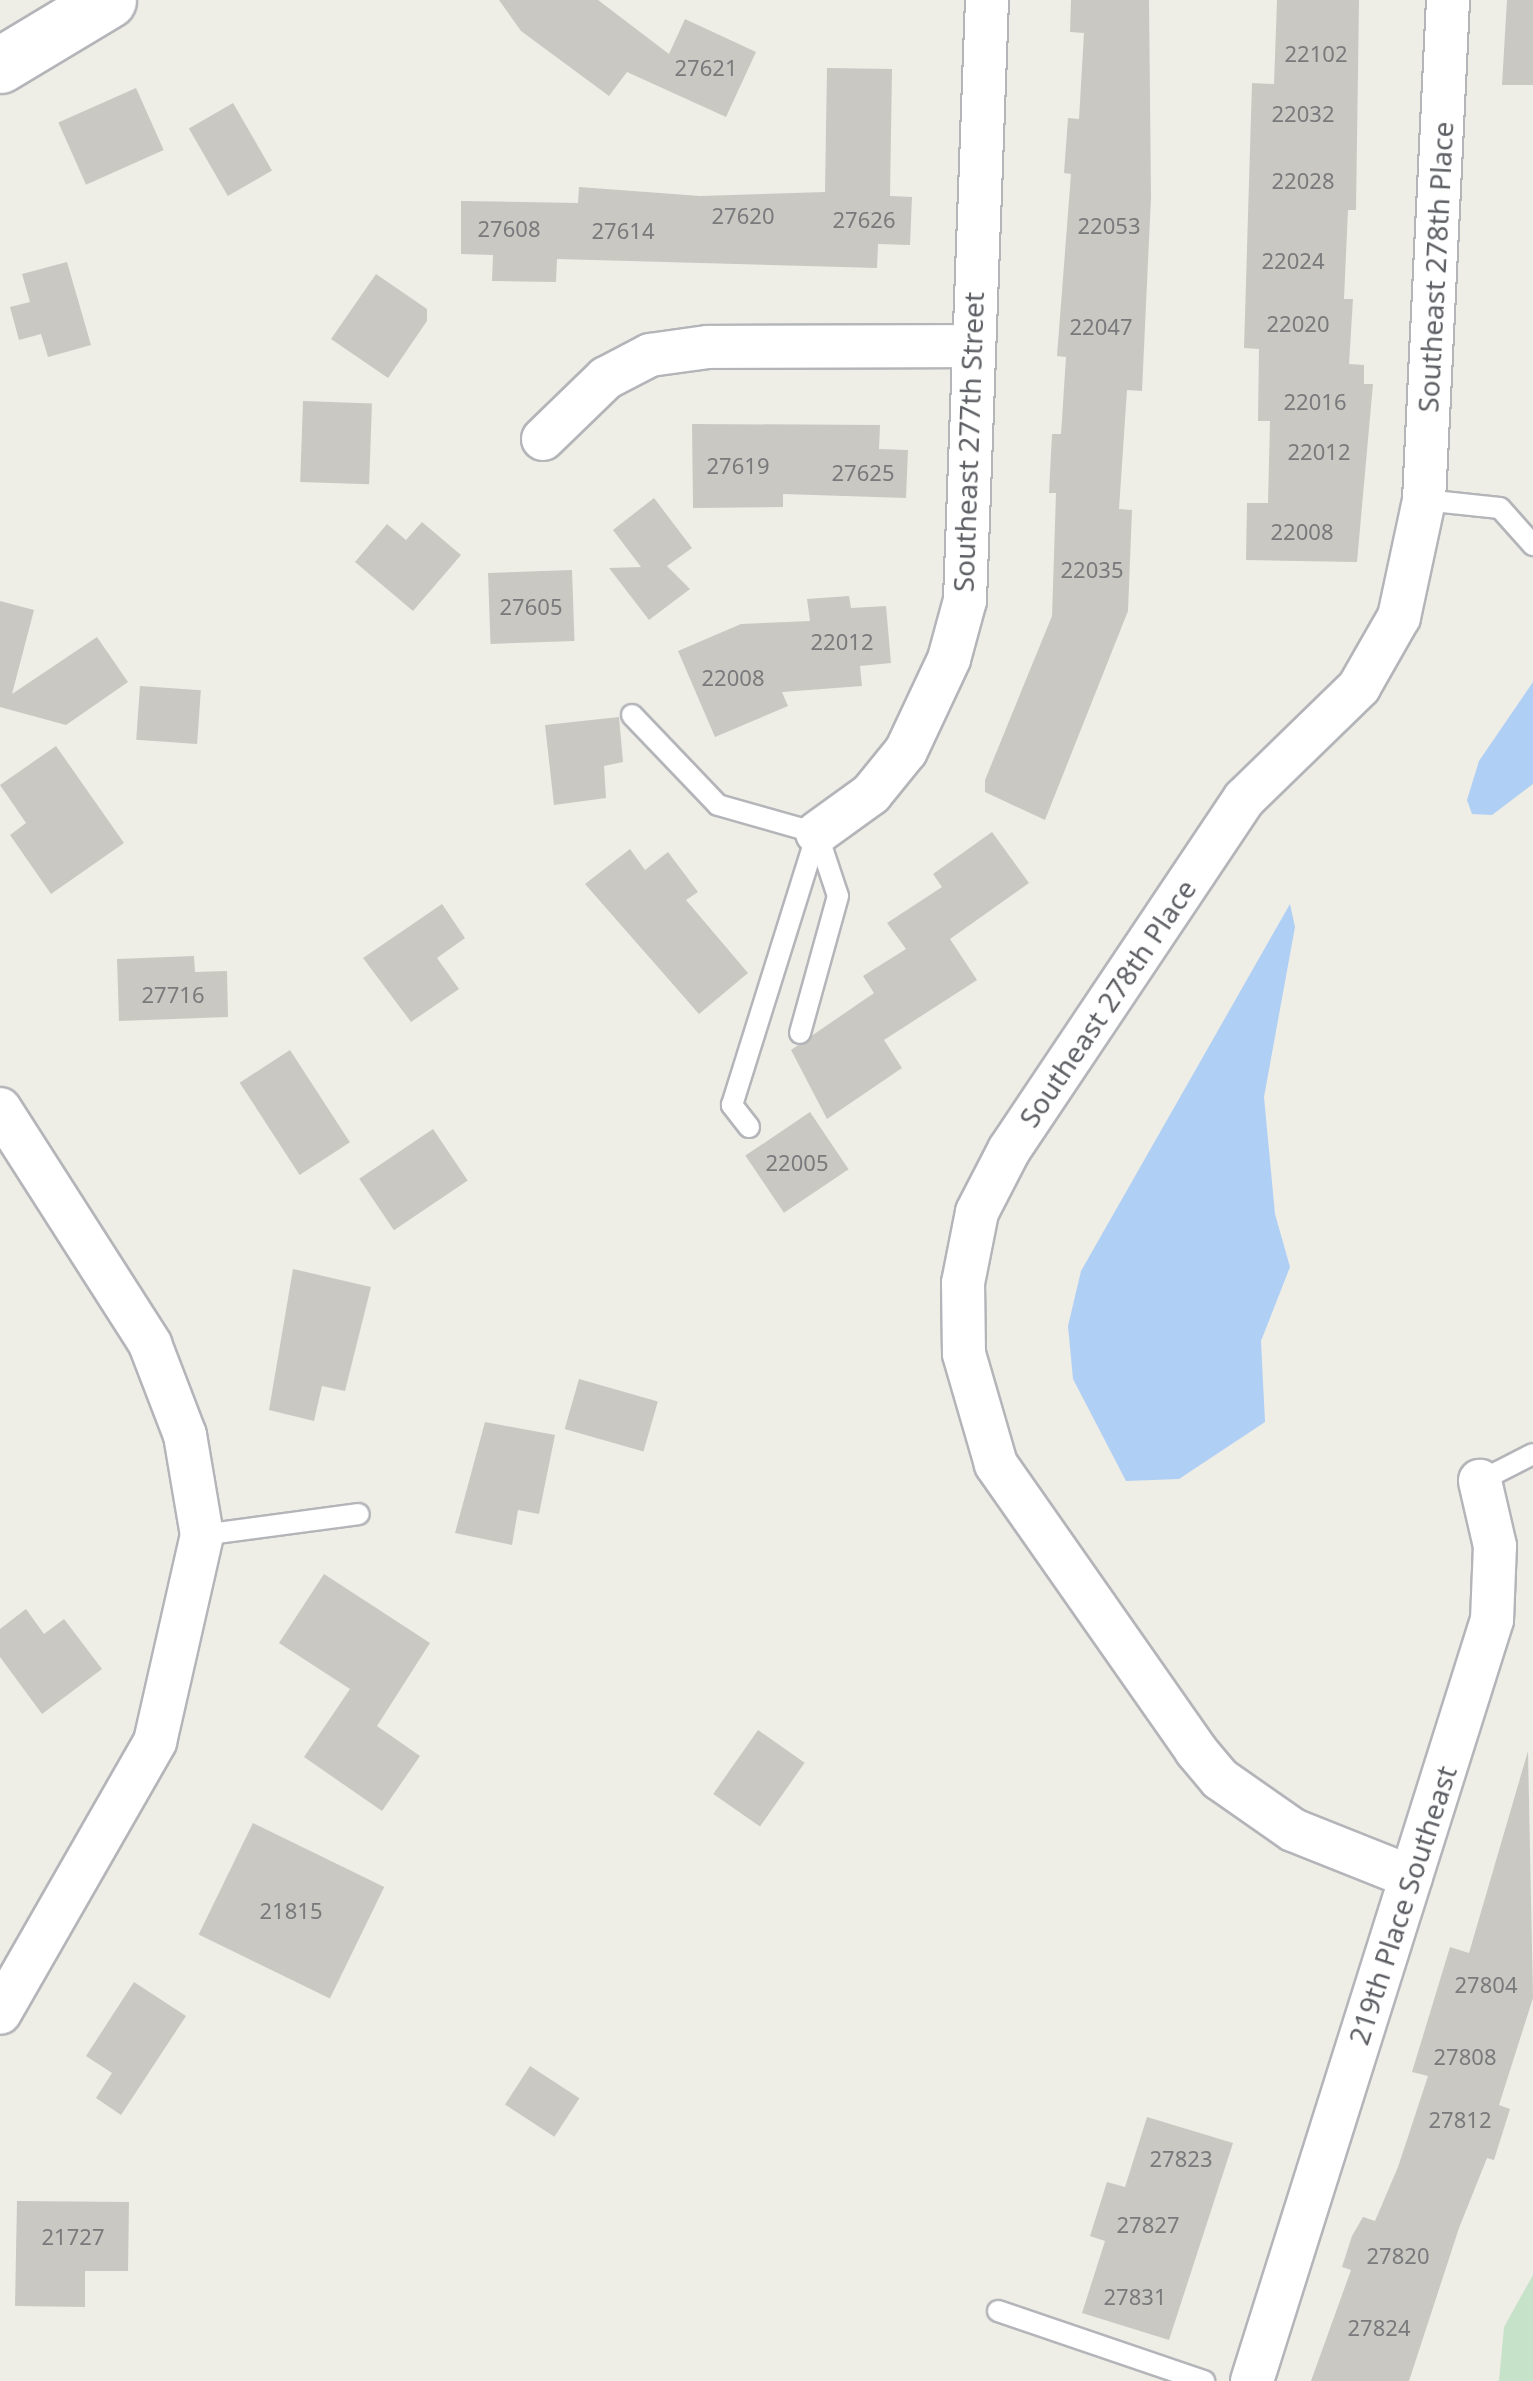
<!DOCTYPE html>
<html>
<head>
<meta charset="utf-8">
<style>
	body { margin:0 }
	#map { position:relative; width:1533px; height:2381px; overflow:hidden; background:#eeede6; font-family:"Noto Sans",sans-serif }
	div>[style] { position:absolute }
	.green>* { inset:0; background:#c6e2c9 }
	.water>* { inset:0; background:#b0cff4 }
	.building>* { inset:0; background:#cac8c3; transform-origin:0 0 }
	.roads { filter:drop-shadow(2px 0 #b3b5b9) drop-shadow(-2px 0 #b3b5b9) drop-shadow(0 2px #b3b5b9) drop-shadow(0 -2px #b3b5b9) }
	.lane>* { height:20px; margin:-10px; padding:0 10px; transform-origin:10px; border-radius:10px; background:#fff }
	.street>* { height:42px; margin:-21px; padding:0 21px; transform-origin:21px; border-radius:21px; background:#fff }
	.secondary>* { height:55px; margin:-27.5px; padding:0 27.5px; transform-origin:27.5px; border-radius:27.5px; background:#fff }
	span { translate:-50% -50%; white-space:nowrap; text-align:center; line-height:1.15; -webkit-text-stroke:8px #fff; paint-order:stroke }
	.number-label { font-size:22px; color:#797a7c }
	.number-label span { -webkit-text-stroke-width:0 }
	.street-label { font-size:28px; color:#5e6065 }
</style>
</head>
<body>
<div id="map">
	<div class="green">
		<div style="clip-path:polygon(1533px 2275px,1533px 2381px,1499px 2381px,1504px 2327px)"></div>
	</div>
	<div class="water">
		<div style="clip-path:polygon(1533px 682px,1533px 784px,1492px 815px,1472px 814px,1467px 800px,1479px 761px)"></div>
		<div style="clip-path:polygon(1290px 904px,1295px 927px,1264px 1097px,1275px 1214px,1290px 1267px,1261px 1341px,1265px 1422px,1179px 1479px,1126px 1481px,1073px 1379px,1068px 1326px,1081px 1271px)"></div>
	</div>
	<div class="building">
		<div style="clip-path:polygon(499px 0,598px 0,669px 54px,685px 19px,756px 52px,726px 117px,627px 72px,609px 96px,521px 31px)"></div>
		<div style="clip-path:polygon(1071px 0,1149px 0,1151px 197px,1142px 391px,1127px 390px,1119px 509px,1132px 510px,1128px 611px,1045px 820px,985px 792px,985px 780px,1052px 616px,1056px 493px,1049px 493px,1052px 434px,1061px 434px,1066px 357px,1057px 356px,1071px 174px,1064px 173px,1068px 118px,1079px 119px,1084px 33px,1070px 32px)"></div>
		<div style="clip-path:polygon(1277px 0,1359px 0,1356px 210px,1348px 210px,1344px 299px,1353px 299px,1349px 364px,1364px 365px,1364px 384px,1373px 384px,1357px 562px,1246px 560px,1247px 503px,1268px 503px,1270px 421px,1258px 421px,1259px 349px,1244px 348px,1252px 83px,1274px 84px)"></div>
		<div style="clip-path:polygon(1507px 0,1533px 0,1533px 85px,1502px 85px)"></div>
		<div style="clip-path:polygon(827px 68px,892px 69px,890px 196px,912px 197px,910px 245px,878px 244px,877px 268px,557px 259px,556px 282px,492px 281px,493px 255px,461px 254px,461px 201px,578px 203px,579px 187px,700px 196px,825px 192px)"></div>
		<div style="left:136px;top:88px;width:68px;height:85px;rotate:66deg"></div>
		<div style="left:233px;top:103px;width:78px;height:51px;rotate:60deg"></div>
		<div style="clip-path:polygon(67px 262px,91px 345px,48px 357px,41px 334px,19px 340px,10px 307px,30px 302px,22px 274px)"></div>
		<div style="clip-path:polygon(376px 274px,427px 309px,427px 321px,388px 378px,331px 339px)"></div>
		<div style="left:303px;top:401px;width:69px;height:81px;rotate:2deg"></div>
		<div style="clip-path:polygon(692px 424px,880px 425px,879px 449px,908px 450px,906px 498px,783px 494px,783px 507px,693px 508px)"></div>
		<div style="clip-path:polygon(654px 498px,692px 548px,667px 566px,690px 589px,649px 620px,609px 568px,641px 567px,613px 530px)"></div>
		<div style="clip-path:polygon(422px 522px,461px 555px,413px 611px,355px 562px,387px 524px,406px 540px)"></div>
		<div style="left:572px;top:570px;width:71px;height:84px;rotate:88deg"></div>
		<div style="clip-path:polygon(849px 596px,851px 608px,886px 606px,891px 663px,860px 666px,862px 686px,782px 692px,788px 706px,715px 737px,678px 651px,741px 624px,810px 621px,807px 599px)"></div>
		<div style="clip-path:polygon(0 601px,34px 610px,12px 694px,97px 637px,128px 682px,66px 725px,0 707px)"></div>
		<div style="left:140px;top:686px;width:61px;height:54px;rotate:4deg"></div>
		<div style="clip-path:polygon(619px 717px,623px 762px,604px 766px,606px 798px,554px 805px,545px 725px)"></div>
		<div style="clip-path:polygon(56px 746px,124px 843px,51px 894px,10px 835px,26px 823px,0 785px)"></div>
		<div style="clip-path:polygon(992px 832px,1029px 883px,950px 939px,977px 980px,884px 1040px,902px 1068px,827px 1119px,791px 1050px,874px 993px,863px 976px,906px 949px,887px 923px,942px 887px,933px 874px)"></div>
		<div style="clip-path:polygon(630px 849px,645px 870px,668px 852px,698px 892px,686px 900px,748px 973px,699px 1014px,585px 884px)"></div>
		<div style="clip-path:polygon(442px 904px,465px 938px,437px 958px,459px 989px,411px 1022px,363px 958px)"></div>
		<div style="clip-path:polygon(194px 956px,195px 972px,227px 971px,228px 1017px,119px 1021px,117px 959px)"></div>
		<div style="left:290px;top:1050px;width:110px;height:60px;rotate:57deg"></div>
		<div style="left:810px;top:1112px;width:69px;height:78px;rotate:56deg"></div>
		<div style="left:433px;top:1129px;width:62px;height:89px;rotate:56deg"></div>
		<div style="clip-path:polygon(293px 1269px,371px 1287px,345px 1391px,322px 1386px,314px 1421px,269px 1410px)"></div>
		<div style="left:579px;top:1379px;width:82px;height:52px;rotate:16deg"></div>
		<div style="clip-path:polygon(485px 1422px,555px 1435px,539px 1514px,518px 1510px,512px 1545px,455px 1533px)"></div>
		<div style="clip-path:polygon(324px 1574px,430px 1643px,377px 1726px,420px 1756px,382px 1811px,304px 1757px,350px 1689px,279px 1643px)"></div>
		<div style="clip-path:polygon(26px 1609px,44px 1634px,64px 1619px,102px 1669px,42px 1714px,0 1657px,0 1629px)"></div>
		<div style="left:758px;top:1730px;width:57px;height:78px;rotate:35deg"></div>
		<div style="clip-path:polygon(1528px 1751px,1533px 1998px,1499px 2105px,1510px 2109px,1494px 2160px,1487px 2158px,1459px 2228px,1409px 2381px,1311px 2381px,1351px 2270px,1342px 2267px,1352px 2236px,1363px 2217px,1375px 2221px,1398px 2167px,1428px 2076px,1412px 2072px,1450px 1947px,1469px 1953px)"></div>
		<div style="left:253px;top:1823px;width:146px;height:124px;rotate:26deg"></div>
		<div style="clip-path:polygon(134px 1982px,186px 2016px,121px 2115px,96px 2098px,112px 2073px,86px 2056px)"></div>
		<div style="left:530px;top:2066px;width:59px;height:46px;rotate:33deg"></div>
		<div style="clip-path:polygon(1147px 2117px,1233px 2143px,1169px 2340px,1082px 2313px,1105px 2241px,1090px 2236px,1107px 2182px,1125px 2187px)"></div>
		<div style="clip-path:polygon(17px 2201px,129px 2202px,128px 2271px,85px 2271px,85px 2307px,15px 2306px)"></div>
	</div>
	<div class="roads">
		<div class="lane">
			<div style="left:1424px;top:500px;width:76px;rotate:6deg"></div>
			<div style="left:1500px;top:508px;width:50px;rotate:48.3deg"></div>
			<div style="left:632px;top:715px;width:124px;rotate:46.3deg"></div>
			<div style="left:718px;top:805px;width:103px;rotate:15.8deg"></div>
			<div style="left:817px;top:833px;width:66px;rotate:71.6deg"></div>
			<div style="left:838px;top:896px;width:142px;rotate:105.5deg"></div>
			<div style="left:749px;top:1127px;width:28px;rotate:-128deg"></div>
			<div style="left:732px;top:1105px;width:285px;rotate:-72.6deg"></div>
			<div style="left:1480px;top:1481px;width:59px;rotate:-27deg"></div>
			<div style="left:202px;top:1535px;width:158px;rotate:-7.6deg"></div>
			<div style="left:998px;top:2311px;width:218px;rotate:18.8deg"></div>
		</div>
		<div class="street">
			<div style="left:543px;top:439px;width:88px;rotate:-44.1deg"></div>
			<div style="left:606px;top:378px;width:50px;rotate:-27.6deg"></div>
			<div style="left:650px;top:355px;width:59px;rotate:-7.9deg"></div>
			<div style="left:708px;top:347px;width:262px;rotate:-0.2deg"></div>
			<div style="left:817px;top:833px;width:67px;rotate:-35.8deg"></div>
			<div style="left:871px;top:794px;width:55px;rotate:-50.9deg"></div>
			<div style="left:906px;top:751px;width:102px;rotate:-64.9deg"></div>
			<div style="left:949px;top:659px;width:61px;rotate:-74.8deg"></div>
			<div style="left:965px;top:600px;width:600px;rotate:-87.9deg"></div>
			<div style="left:0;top:1109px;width:279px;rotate:57.4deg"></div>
			<div style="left:150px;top:1344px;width:97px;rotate:69deg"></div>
			<div style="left:185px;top:1435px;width:101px;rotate:80.4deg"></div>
			<div style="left:202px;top:1535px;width:212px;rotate:102.8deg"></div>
			<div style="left:155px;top:1742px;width:312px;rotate:119.8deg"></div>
			<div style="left:1411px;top:1877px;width:127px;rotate:-158.3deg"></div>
			<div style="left:1293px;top:1830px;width:89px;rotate:-145.1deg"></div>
			<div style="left:1220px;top:1779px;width:38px;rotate:-130deg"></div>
			<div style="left:1196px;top:1750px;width:349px;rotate:-125deg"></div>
			<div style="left:996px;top:1464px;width:115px;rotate:-106.2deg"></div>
			<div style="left:964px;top:1354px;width:71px;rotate:-90.8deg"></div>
			<div style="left:963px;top:1283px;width:72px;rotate:-78.8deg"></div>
			<div style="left:977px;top:1212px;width:70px;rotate:-62.7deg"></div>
			<div style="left:1009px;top:1150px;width:422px;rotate:-56.2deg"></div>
			<div style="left:1244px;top:799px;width:161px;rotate:-44.2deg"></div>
			<div style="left:1359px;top:687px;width:81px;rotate:-60.3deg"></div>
			<div style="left:1399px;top:617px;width:120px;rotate:-77.9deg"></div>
			<div style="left:1424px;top:500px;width:501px;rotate:-87.25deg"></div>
			<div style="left:1252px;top:2381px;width:798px;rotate:-72.5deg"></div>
			<div style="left:1492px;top:1620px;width:74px;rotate:-87.7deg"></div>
			<div style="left:1495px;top:1546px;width:67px;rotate:-103deg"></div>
		</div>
		<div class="secondary">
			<div style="left:0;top:65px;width:126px;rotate:-31deg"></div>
		</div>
	</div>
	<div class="number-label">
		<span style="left:1316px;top:54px">22102</span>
		<span style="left:706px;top:68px">27621</span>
		<span style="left:1303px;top:114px">22032</span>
		<span style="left:1303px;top:181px">22028</span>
		<span style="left:743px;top:216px">27620</span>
		<span style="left:864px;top:220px">27626</span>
		<span style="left:1109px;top:226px">22053</span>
		<span style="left:509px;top:229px">27608</span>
		<span style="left:623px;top:231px">27614</span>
		<span style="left:1293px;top:261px">22024</span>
		<span style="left:1298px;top:324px">22020</span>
		<span style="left:1101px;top:327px">22047</span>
		<span style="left:1315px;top:402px">22016</span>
		<span style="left:1319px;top:452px">22012</span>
		<span style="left:738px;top:466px">27619</span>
		<span style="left:863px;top:473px">27625</span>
		<span style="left:1302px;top:532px">22008</span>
		<span style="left:1092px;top:570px">22035</span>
		<span style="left:531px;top:607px">27605</span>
		<span style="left:842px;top:642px">22012</span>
		<span style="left:733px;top:678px">22008</span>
		<span style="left:173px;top:995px">27716</span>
		<span style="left:797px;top:1163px">22005</span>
		<span style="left:291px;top:1911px">21815</span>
		<span style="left:1486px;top:1985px">27804</span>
		<span style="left:1465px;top:2057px">27808</span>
		<span style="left:1460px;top:2120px">27812</span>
		<span style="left:1181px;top:2159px">27823</span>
		<span style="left:1148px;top:2225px">27827</span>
		<span style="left:73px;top:2237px">21727</span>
		<span style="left:1398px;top:2256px">27820</span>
		<span style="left:1135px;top:2297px">27831</span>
		<span style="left:1379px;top:2328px">27824</span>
	</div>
	<div class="street-label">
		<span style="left:1435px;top:267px;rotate:-87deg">Southeast 278th Place</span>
		<span style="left:968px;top:442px;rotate:-88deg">Southeast 277th Street</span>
		<span style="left:1107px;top:1003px;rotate:-56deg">Southeast 278th Place</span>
		<span style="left:1402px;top:1905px;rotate:-72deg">219th Place Southeast</span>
	</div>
</div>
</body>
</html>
